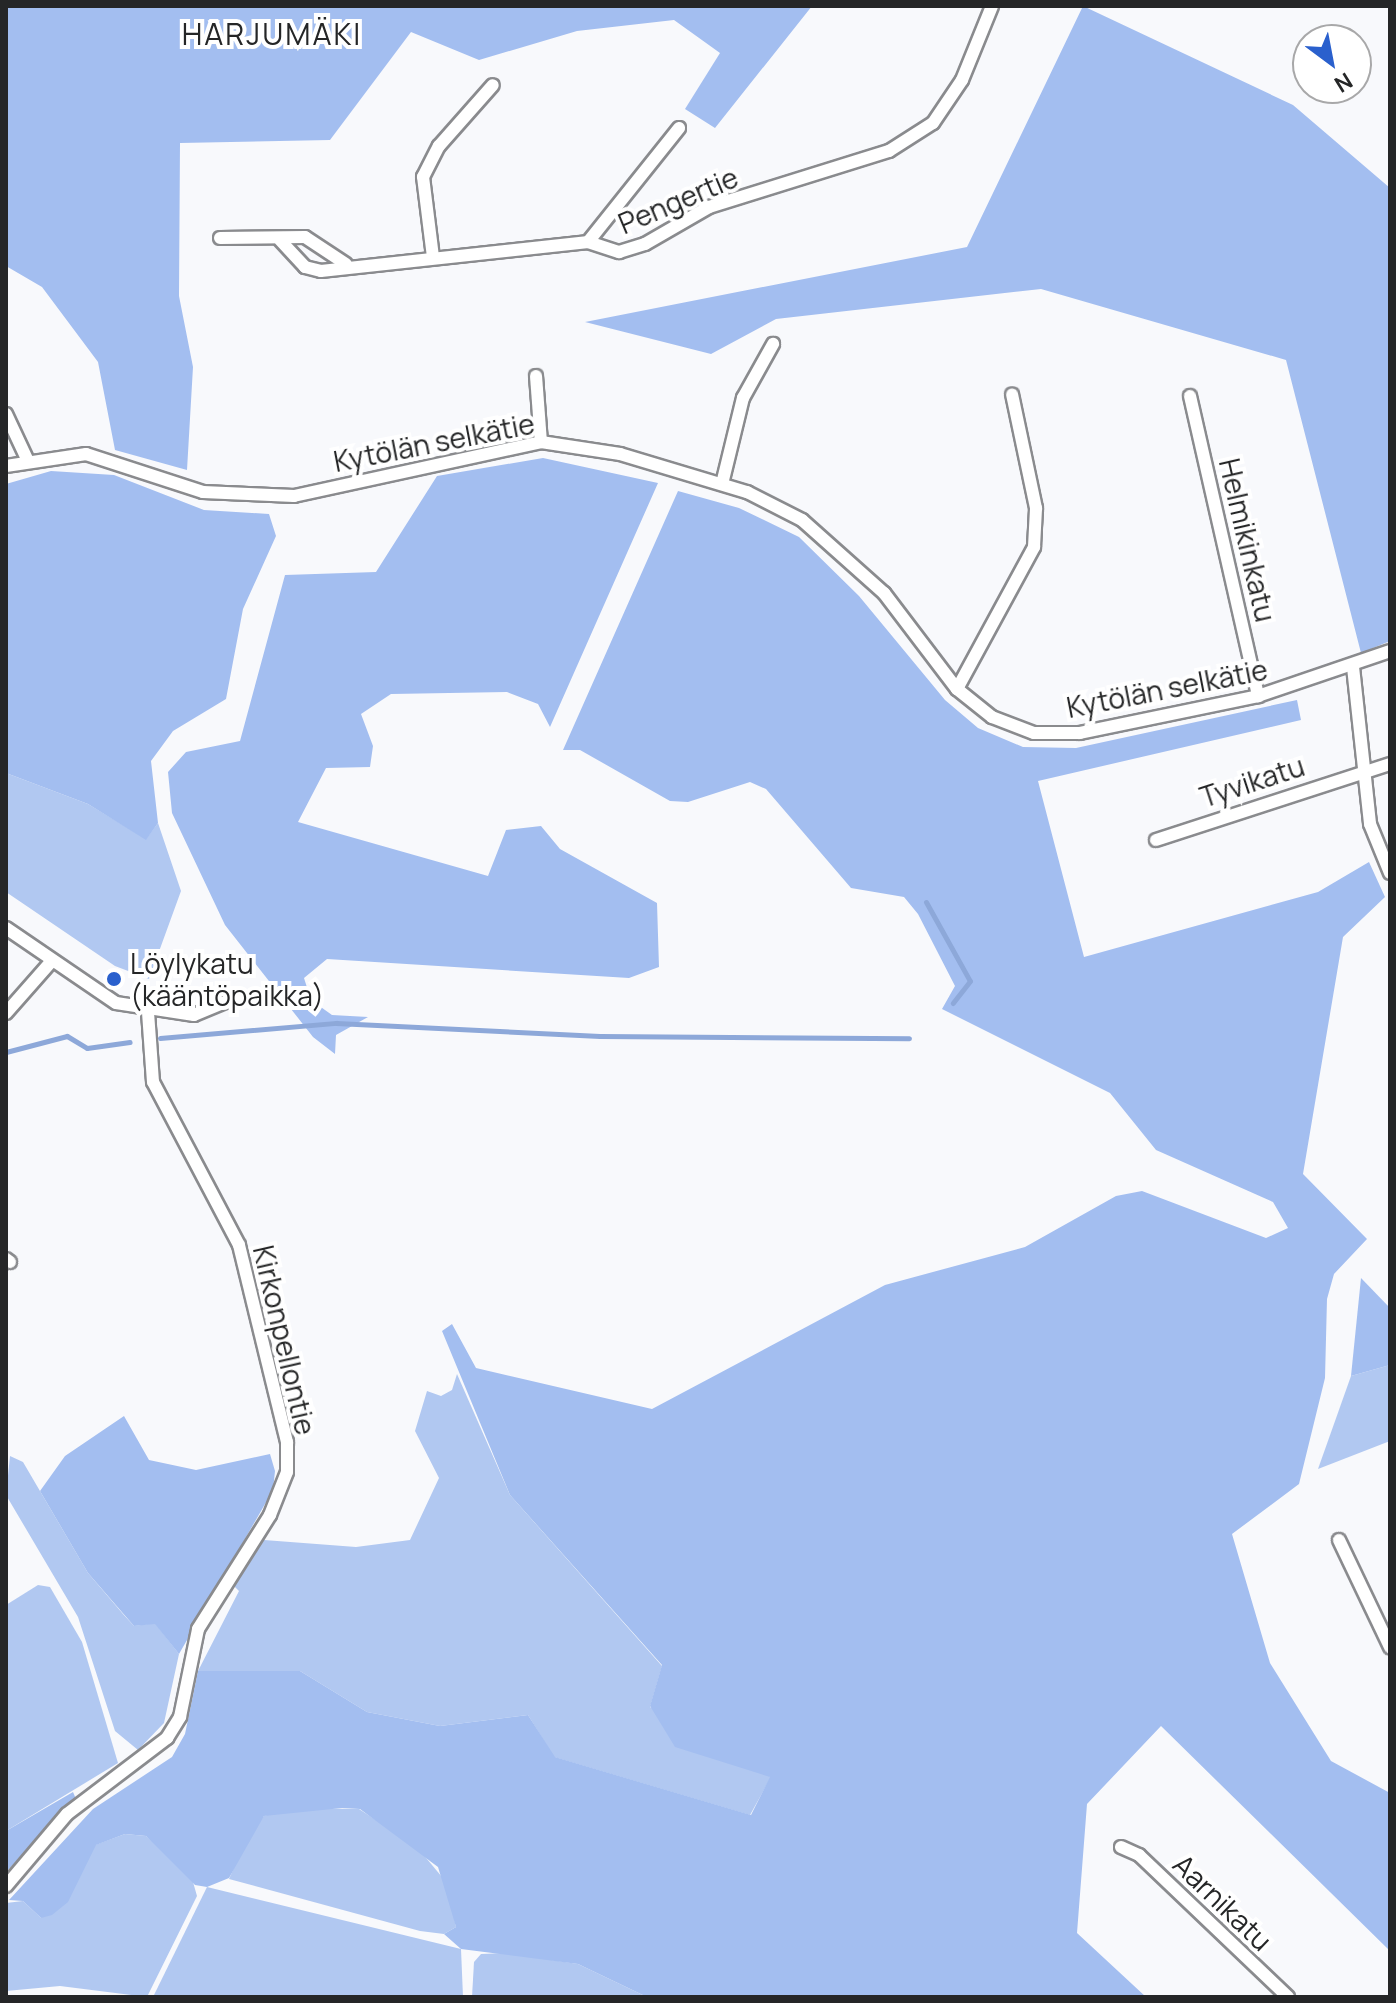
<!DOCTYPE html>
<html>
<head>
<meta charset="utf-8">
<style>
	body { margin:0 }
	#map { position:relative; width:1396px; height:2003px; overflow:hidden; background:#f8f9fc; font-family:Manrope,sans-serif }
	div>[style] { position:absolute }
	.green>* { inset:0; background:#b1c8f1 }
	.forest>* { inset:0; background:#a3bef0 }
	.stream>* { height:5px; margin:-2.5px; padding:0 2.5px; transform-origin:2.5px; border-radius:2.5px; background:#8da8d9 }
	.roads { filter:drop-shadow(2px 0 #8a8b8e) drop-shadow(-2px 0 #8a8b8e) drop-shadow(0 2px #8a8b8e) drop-shadow(0 -2px #8a8b8e) }
	.street>* { height:12px; margin:-6px; padding:0 6px; transform-origin:6px; border-radius:6px; background:#fff }
	.dots>* { width:22px; height:22px; translate:-50% -50%; box-sizing:border-box; border:4px solid #fff; border-radius:50% }
	span { translate:-50% -50%; white-space:nowrap; text-align:center; line-height:1.15; -webkit-text-stroke:8px #fff; paint-order:stroke }
	.street-label { font-size:28px; color:#252627 }
	.poi-label { font-size:28px; color:#252627 }
	.left { translate:0 -50%; text-align:left }
	.neighbourhood-label { font-size:30px; color:#252627; letter-spacing:2px }
	.frame { position:absolute; inset:0; border:8px solid #252627; pointer-events:none }
	.north { position:absolute; left:1292px; top:24px; width:80px; height:80px; box-sizing:border-box; background:#fff; border:2px solid #a8a8a9; border-radius:50%; rotate:148deg; font-size:22px; font-weight:700; line-height:32px; text-align:center; color:#252627 }
	.north::after { content:''; display:block; margin:auto; width:28px; height:36px; background:#2a60cd; clip-path:polygon(50% 0,100% 100%,50% 72%,0 100%) }
</style>
</head>
<body>
<div id="map">
	<div class="green">
		<div style="clip-path:polygon(6px 773px,88px 804px,146px 839px,158px 823px,181px 891px,149px 979px,115px 966px,6px 892px)"></div>
		<div style="clip-path:polygon(1390px 1365px,1390px 1441px,1318px 1469px,1351px 1376px)"></div>
		<div style="clip-path:polygon(457px 1374px,510px 1495px,662px 1666px,650px 1707px,771px 1777px,750px 1815px,554px 1757px,528px 1715px,440px 1726px,367px 1712px,300px 1671px,198px 1671px,239px 1591px,233px 1585px,264px 1540px,356px 1547px,410px 1540px,439px 1478px,415px 1431px,427px 1391px,441px 1396px,452px 1390px)"></div>
		<div style="clip-path:polygon(10px 1456px,23px 1462px,88px 1573px,123px 1614px,134px 1626px,155px 1623px,179px 1654px,164px 1723px,138px 1750px,115px 1731px,78px 1617px,6px 1495px)"></div>
		<div style="clip-path:polygon(38px 1585px,50px 1587px,82px 1642px,118px 1763px,6px 1831px,6px 1605px)"></div>
		<div style="clip-path:polygon(289px 1808px,359px 1809px,417px 1847px,447px 1883px,456px 1927px,444px 1934px,420px 1931px,229px 1879px,250px 1832px,264px 1816px)"></div>
		<div style="clip-path:polygon(125px 1834px,146px 1836px,191px 1875px,197px 1896px,147px 1997px,60px 1986px,6px 1991px,6px 1903px,23px 1901px,41px 1918px,95px 1845px)"></div>
		<div style="clip-path:polygon(207px 1887px,461px 1949px,463px 1997px,153px 1997px)"></div>
		<div style="clip-path:polygon(506px 1953px,578px 1964px,647px 1997px,472px 1997px,474px 1962px,481px 1954px)"></div>
	</div>
	<div class="forest">
		<div style="clip-path:polygon(6px 6px,812px 6px,715px 128px,685px 109px,720px 53px,674px 20px,577px 31px,479px 60px,411px 32px,330px 140px,180px 143px,179px 296px,193px 367px,187px 470px,115px 450px,98px 362px,42px 287px,6px 266px)"></div>
		<div style="clip-path:polygon(1083px 6px,1293px 105px,1390px 188px,1390px 641px,1361px 653px,1286px 360px,1041px 289px,776px 319px,711px 354px,585px 322px,967px 247px)"></div>
		<div style="clip-path:polygon(543px 458px,658px 483px,550px 727px,538px 704px,507px 692px,391px 694px,361px 714px,373px 746px,370px 767px,326px 768px,298px 822px,488px 876px,506px 830px,541px 826px,560px 849px,657px 903px,659px 967px,629px 978px,327px 959px,304px 978px,311px 1000px,332px 1015px,368px 1017px,336px 1035px,335px 1054px,313px 1037px,225px 925px,172px 813px,168px 772px,186px 752px,240px 741px,285px 575px,376px 572px,437px 476px)"></div>
		<div style="clip-path:polygon(51px 471px,114px 475px,204px 510px,269px 514px,276px 536px,243px 609px,226px 699px,173px 731px,151px 761px,158px 823px,146px 840px,88px 804px,6px 773px,6px 484px)"></div>
		<div style="clip-path:polygon(678px 491px,739px 508px,799px 537px,859px 596px,945px 700px,978px 728px,1023px 747px,1076px 748px,1297px 700px,1301px 720px,1038px 781px,1084px 957px,1318px 892px,1369px 862px,1385px 897px,1343px 937px,1303px 1174px,1367px 1239px,1334px 1274px,1327px 1299px,1325px 1378px,1299px 1484px,1232px 1534px,1270px 1663px,1331px 1761px,1390px 1793px,1390px 1951px,1161px 1726px,1087px 1804px,1077px 1933px,1146px 1997px,647px 1997px,578px 1964px,461px 1949px,444px 1934px,456px 1927px,438px 1867px,360px 1809px,342px 1808px,264px 1816px,229px 1878px,207px 1887px,195px 1885px,146px 1836px,125px 1834px,96px 1845px,68px 1902px,52px 1915px,41px 1918px,23px 1901px,9px 1900px,93px 1809px,172px 1757px,185px 1734px,198px 1671px,300px 1671px,367px 1712px,440px 1726px,528px 1715px,555px 1757px,751px 1815px,770px 1777px,675px 1747px,650px 1706px,662px 1665px,510px 1495px,442px 1331px,452px 1324px,476px 1368px,652px 1409px,885px 1285px,1025px 1247px,1116px 1196px,1142px 1191px,1266px 1238px,1288px 1228px,1273px 1202px,1156px 1150px,1110px 1093px,942px 1009px,955px 986px,918px 914px,904px 897px,851px 888px,766px 789px,750px 782px,688px 802px,670px 801px,580px 750px,563px 750px)"></div>
		<div style="clip-path:polygon(1361px 1278px,1390px 1308px,1390px 1365px,1351px 1376px)"></div>
		<div style="clip-path:polygon(124px 1416px,149px 1460px,196px 1470px,270px 1454px,275px 1471px,273px 1490px,179px 1654px,155px 1624px,134px 1626px,88px 1573px,40px 1491px,65px 1456px)"></div>
		<div style="clip-path:polygon(73px 1792px,76px 1799px,6px 1872px,6px 1831px)"></div>
	</div>
	<div class="stream">
		<div style="left:926px;top:902px;width:90px;rotate:60.9deg"></div>
		<div style="left:970px;top:981px;width:28px;rotate:128deg"></div>
		<div style="left:160px;top:1038px;width:177px;rotate:-4.9deg"></div>
		<div style="left:336px;top:1023px;width:264px;rotate:2.8deg"></div>
		<div style="left:600px;top:1036px;width:309px;rotate:0.4deg"></div>
		<div style="left:6px;top:1052px;width:63px;rotate:-14.7deg"></div>
		<div style="left:67px;top:1036px;width:23px;rotate:31deg"></div>
		<div style="left:87px;top:1048px;width:43px;rotate:-7.9deg"></div>
	</div>
	<div class="roads">
		<div class="street">
			<div style="left:220px;top:238px;width:85px;rotate:-0.7deg"></div>
			<div style="left:305px;top:237px;width:49px;rotate:33.4deg"></div>
			<div style="left:280px;top:240px;width:37px;rotate:47deg"></div>
			<div style="left:305px;top:267px;width:16px;rotate:14deg"></div>
			<div style="left:321px;top:271px;width:269px;rotate:-6.2deg"></div>
			<div style="left:588px;top:242px;width:33px;rotate:18deg"></div>
			<div style="left:619px;top:252px;width:27px;rotate:-17deg"></div>
			<div style="left:645px;top:244px;width:74px;rotate:-30deg"></div>
			<div style="left:709px;top:207px;width:189px;rotate:-17.3deg"></div>
			<div style="left:889px;top:151px;width:52px;rotate:-32.5deg"></div>
			<div style="left:933px;top:123px;width:52px;rotate:-56deg"></div>
			<div style="left:962px;top:80px;width:80px;rotate:-67.9deg"></div>
			<div style="left:588px;top:242px;width:146px;rotate:-51.4deg"></div>
			<div style="left:433px;top:257px;width:81px;rotate:-97.1deg"></div>
			<div style="left:423px;top:177px;width:35px;rotate:-63deg"></div>
			<div style="left:439px;top:146px;width:81px;rotate:-48.5deg"></div>
			<div style="left:536px;top:376px;width:66px;rotate:85.7deg"></div>
			<div style="left:1190px;top:396px;width:308px;rotate:77.2deg"></div>
			<div style="left:6px;top:414px;width:50px;rotate:65deg"></div>
			<div style="left:6px;top:466px;width:81px;rotate:-8.5deg"></div>
			<div style="left:86px;top:454px;width:123px;rotate:18deg"></div>
			<div style="left:203px;top:492px;width:91px;rotate:2.5deg"></div>
			<div style="left:294px;top:496px;width:253px;rotate:-12.3deg"></div>
			<div style="left:541px;top:442px;width:80px;rotate:8.6deg"></div>
			<div style="left:620px;top:454px;width:133px;rotate:16.7deg"></div>
			<div style="left:747px;top:492px;width:62px;rotate:27deg"></div>
			<div style="left:802px;top:520px;width:110px;rotate:41.7deg"></div>
			<div style="left:884px;top:593px;width:121px;rotate:52.8deg"></div>
			<div style="left:957px;top:689px;width:45px;rotate:38.7deg"></div>
			<div style="left:992px;top:717px;width:45px;rotate:20.9deg"></div>
			<div style="left:1034px;top:733px;width:46px"></div>
			<div style="left:1080px;top:733px;width:182px;rotate:-11.7deg"></div>
			<div style="left:1258px;top:696px;width:139px;rotate:-18.8deg"></div>
			<div style="left:722px;top:484px;width:89px;rotate:-76.3deg"></div>
			<div style="left:743px;top:398px;width:62px;rotate:-60.9deg"></div>
			<div style="left:1353px;top:667px;width:158px;rotate:83.8deg"></div>
			<div style="left:1370px;top:824px;width:53px;rotate:67.8deg"></div>
			<div style="left:957px;top:689px;width:162px;rotate:-61.5deg"></div>
			<div style="left:1034px;top:547px;width:39px;rotate:-87deg"></div>
			<div style="left:1036px;top:508px;width:116px;rotate:-101.9deg"></div>
			<div style="left:1156px;top:840px;width:246px;rotate:-18deg"></div>
			<div style="left:6px;top:928px;width:133px;rotate:34.3deg"></div>
			<div style="left:116px;top:1003px;width:79px;rotate:8.7deg"></div>
			<div style="left:194px;top:1015px;width:47px;rotate:-22.7deg"></div>
			<div style="left:6px;top:1013px;width:67px;rotate:-48.7deg"></div>
			<div style="left:6px;top:1259px;width:5px;rotate:37deg"></div>
			<div style="left:1339px;top:1540px;width:119px;rotate:64.5deg"></div>
			<div style="left:1121px;top:1847px;width:20px;rotate:24deg"></div>
			<div style="left:1139px;top:1855px;width:206px;rotate:43.6deg"></div>
			<div style="left:6px;top:1886px;width:94px;rotate:-49.7deg"></div>
			<div style="left:67px;top:1814px;width:126px;rotate:-37.2deg"></div>
			<div style="left:167px;top:1738px;width:25px;rotate:-58deg"></div>
			<div style="left:180px;top:1717px;width:90px;rotate:-78.4deg"></div>
			<div style="left:198px;top:1629px;width:135px;rotate:-57.7deg"></div>
			<div style="left:270px;top:1515px;width:46px;rotate:-68.4deg"></div>
			<div style="left:287px;top:1472px;width:30px;rotate:-90deg"></div>
			<div style="left:287px;top:1442px;width:203px;rotate:-103.7deg"></div>
			<div style="left:239px;top:1245px;width:184px;rotate:-117.8deg"></div>
			<div style="left:153px;top:1082px;width:70px;rotate:-94.1deg"></div>
		</div>
	</div>
	<div class="dots">
		<div style="left:114px;top:979px;background:#2a60cd"></div>
	</div>
	<div class="street-label">
		<span style="left:678px;top:200px;rotate:-23deg">Pengertie</span>
		<span style="left:434px;top:442px;rotate:-11deg">Kytölän selkätie</span>
		<span style="left:1248px;top:540px;rotate:77deg">Helmikinkatu</span>
		<span style="left:1167px;top:688px;rotate:-11deg">Kytölän selkätie</span>
		<span style="left:1252px;top:781px;rotate:-18deg">Tyvikatu</span>
		<span style="left:285px;top:1340px;rotate:77deg">Kirkonpellontie</span>
		<span style="left:1223px;top:1902px;rotate:44deg">Aarnikatu</span>
	</div>
	<div class="poi-label">
		<span class="left" style="left:130px;top:979px">Löylykatu<br>(kääntöpaikka)</span>
	</div>
	<div class="neighbourhood-label">
		<span style="left:272px;top:34px">HARJUMÄKI</span>
	</div>
	<div class="frame"></div>
	<div class="north">N</div>
</div>
</body>
</html>
